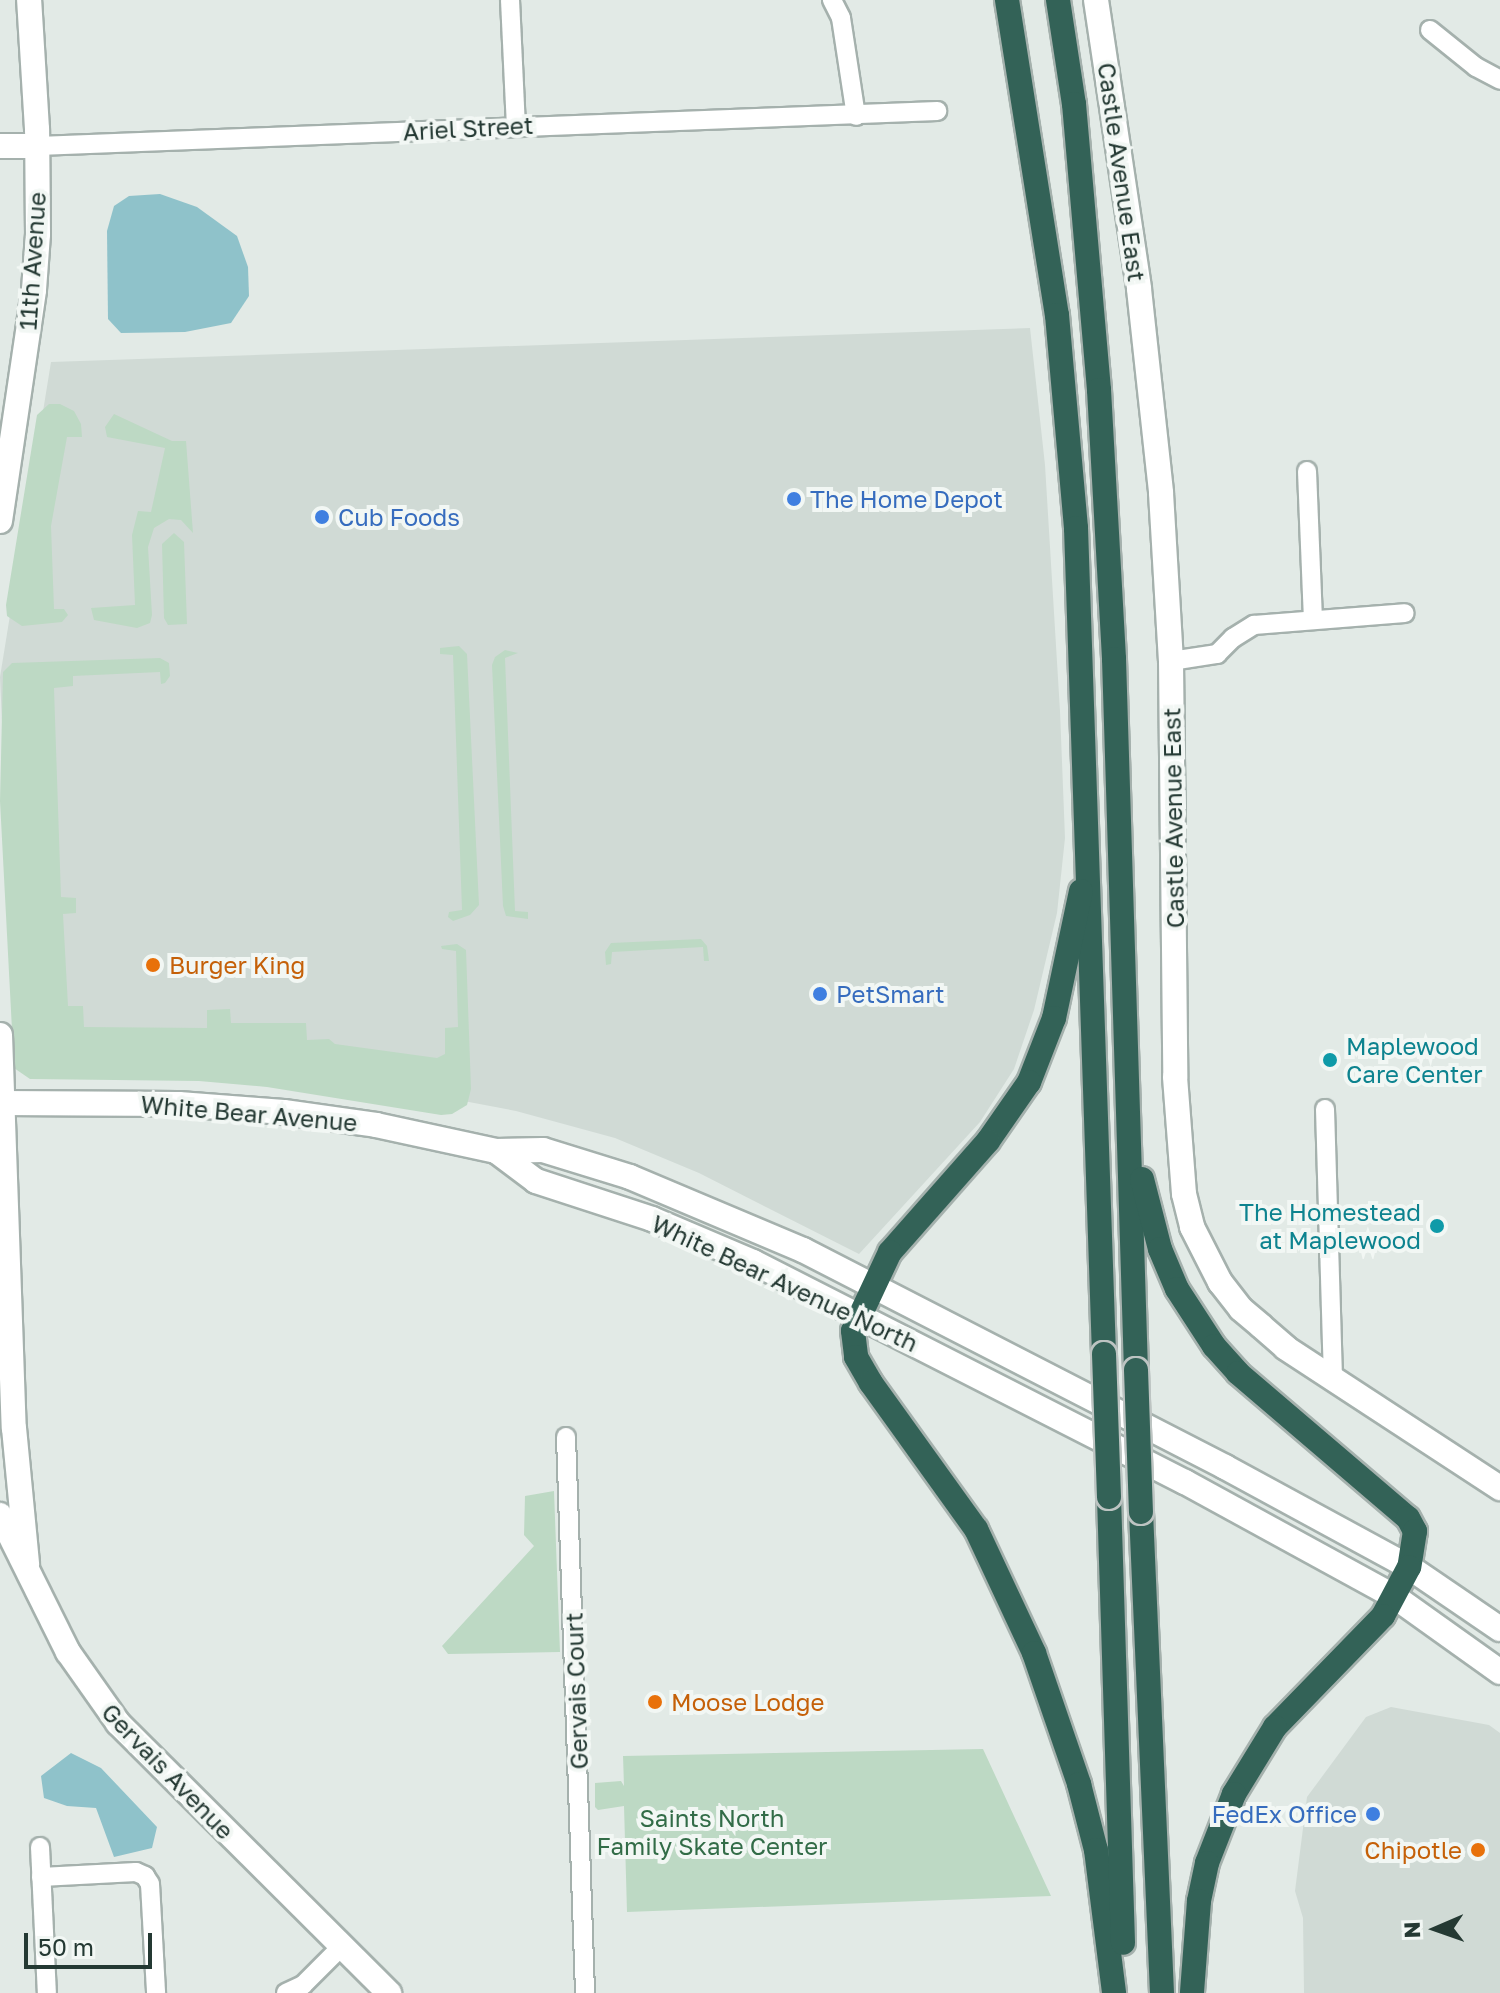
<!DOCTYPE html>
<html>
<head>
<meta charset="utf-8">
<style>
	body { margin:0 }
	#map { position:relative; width:1500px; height:1993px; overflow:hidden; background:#e2eae6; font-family:"Golos Text",sans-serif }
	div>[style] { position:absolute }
	.built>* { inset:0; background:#d0dad5 }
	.green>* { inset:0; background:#bdd9c4 }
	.water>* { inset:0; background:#8fc2ca }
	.roads { filter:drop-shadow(2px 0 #a5b1ad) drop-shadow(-2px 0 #a5b1ad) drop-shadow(0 2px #a5b1ad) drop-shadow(0 -2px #a5b1ad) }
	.street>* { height:18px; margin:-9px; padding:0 9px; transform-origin:9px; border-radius:9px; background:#fff }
	.secondary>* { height:24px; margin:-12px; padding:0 12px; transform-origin:12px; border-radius:12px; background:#fff }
	.highway>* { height:24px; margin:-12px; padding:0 12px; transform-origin:12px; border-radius:12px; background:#336257 }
	.bridges { filter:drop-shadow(2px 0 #bdc4c2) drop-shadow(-2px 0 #bdc4c2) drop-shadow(0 2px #bdc4c2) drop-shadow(0 -2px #bdc4c2) }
	.highway-bridge>* { height:24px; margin:-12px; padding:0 12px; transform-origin:12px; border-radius:12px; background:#336257 }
	.dots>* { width:22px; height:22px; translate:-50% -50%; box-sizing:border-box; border:4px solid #f2f7f4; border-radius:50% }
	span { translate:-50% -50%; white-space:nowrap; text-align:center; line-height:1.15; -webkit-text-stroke:8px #f2f7f4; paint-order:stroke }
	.street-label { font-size:24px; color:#243933 }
	.shop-label { font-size:24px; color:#366cbe }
	.left { translate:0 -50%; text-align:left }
	.right { translate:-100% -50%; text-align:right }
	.food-label { font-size:24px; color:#c56008 }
	.culture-label { font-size:24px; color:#0d838f }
	.park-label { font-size:24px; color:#326c47 }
	.north { position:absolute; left:1396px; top:1889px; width:80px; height:80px; -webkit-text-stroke:6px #f2f7f4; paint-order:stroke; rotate:268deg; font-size:22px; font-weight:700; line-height:32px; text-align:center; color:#243933 }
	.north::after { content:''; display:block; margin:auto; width:28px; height:36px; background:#243933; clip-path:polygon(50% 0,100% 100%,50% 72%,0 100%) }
	.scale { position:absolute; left:24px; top:1933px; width:128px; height:36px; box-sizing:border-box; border:4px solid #243933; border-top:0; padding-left:10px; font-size:24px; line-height:28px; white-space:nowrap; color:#243933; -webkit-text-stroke:6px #f2f7f4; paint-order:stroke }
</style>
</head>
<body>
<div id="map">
	<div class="built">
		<div style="clip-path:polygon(1030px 328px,1045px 465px,1060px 711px,1065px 838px,1057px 913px,1034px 1010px,1014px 1069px,980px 1122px,859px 1254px,699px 1173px,615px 1138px,516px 1111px,400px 1089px,17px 1066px,0 677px,51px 362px)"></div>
		<div style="clip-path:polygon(1391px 1707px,1489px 1725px,1500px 1733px,1500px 1993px,1304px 1993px,1303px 1918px,1295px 1891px,1307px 1797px,1366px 1717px)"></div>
	</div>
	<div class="green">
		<div style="clip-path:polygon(49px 404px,60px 404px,74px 411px,81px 424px,82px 437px,67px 437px,51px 526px,54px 609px,64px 609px,68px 615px,62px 622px,22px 626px,7px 616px,6px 605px,37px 415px)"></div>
		<div style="clip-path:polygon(114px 414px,172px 441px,186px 441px,193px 533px,181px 520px,169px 519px,154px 528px,148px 547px,152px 615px,150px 623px,137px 628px,94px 620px,91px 608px,135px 605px,132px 535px,138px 511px,151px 512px,165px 448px,107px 437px,105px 427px)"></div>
		<div style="clip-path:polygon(174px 533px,184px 542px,187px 624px,168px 625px,164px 618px,162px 544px)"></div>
		<div style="clip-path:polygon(459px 646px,467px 654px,479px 905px,470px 915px,453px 921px,448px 917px,449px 912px,462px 910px,453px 655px,440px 654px,440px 648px)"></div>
		<div style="clip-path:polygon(505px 650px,518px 653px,505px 658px,515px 911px,528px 912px,528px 919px,506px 916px,503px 906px,492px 665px,495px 657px)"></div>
		<div style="clip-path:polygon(160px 658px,169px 663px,170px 676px,165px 683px,161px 684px,160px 672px,73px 676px,73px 686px,54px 688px,61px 897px,76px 898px,76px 913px,63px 914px,68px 1006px,83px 1006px,84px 1027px,207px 1028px,207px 1010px,230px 1009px,231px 1023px,306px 1023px,307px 1040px,329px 1039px,335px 1044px,437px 1058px,445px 1054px,445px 1028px,458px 1027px,456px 951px,442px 949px,441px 946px,457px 944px,466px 950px,471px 1089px,467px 1105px,452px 1114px,441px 1115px,267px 1087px,199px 1081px,30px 1079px,14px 1068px,0 801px,3px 672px,12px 663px)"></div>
		<div style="clip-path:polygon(701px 939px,707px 946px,709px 961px,704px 961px,703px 947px,612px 952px,611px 964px,606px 965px,605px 952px,611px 943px)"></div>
		<div style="clip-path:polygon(554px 1491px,560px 1652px,448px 1654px,442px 1646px,534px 1546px,524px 1535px,525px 1496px)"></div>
		<div style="clip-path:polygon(983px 1749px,1051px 1896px,627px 1912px,624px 1806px,598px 1810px,595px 1807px,595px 1783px,621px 1781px,624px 1786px,623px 1756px)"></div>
	</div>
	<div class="water">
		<div style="clip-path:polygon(160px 194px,197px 207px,237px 236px,248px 267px,249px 296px,231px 323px,185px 332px,121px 333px,108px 319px,107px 231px,114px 206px,129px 196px)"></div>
		<div style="clip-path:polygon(71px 1753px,101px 1768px,157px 1827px,152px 1848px,114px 1857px,96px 1808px,67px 1806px,44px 1798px,41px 1776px)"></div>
	</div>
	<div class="roads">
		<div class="street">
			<div style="left:510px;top:0;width:125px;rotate:87.3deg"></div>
			<div style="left:832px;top:0;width:20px;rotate:63deg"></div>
			<div style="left:841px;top:18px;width:99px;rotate:81.3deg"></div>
			<div style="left:1430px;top:30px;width:59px;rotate:38.8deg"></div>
			<div style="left:1476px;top:67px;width:27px;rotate:28deg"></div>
			<div style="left:38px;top:146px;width:900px;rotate:-2.23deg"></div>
			<div style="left:1307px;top:471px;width:149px;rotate:87.7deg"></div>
			<div style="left:1171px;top:661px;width:47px;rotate:-8.7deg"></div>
			<div style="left:1217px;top:654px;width:23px;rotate:-45deg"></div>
			<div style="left:1233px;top:638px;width:25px;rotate:-32deg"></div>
			<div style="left:1254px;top:625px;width:151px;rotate:-4.5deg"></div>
			<div style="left:1325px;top:1109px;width:268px;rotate:88.3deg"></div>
			<div style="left:566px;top:1437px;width:556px;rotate:88.04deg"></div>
			<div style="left:40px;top:1847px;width:146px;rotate:87.3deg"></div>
			<div style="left:41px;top:1877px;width:95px;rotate:-3deg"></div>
			<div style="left:136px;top:1872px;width:10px;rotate:24deg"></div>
			<div style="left:145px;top:1876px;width:9px;rotate:58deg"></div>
			<div style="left:150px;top:1884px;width:109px;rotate:86.8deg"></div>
			<div style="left:286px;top:1993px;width:19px;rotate:-25deg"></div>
			<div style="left:303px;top:1985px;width:55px;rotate:-45deg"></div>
		</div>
		<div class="secondary">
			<div style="left:1096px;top:0;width:292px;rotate:81.5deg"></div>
			<div style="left:1139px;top:289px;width:205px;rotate:83.8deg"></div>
			<div style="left:1161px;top:493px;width:168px;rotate:86.6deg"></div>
			<div style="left:1171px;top:661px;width:416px;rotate:89.4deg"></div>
			<div style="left:1175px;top:1077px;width:117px;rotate:85.6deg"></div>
			<div style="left:1184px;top:1194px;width:34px;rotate:76deg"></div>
			<div style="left:1192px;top:1227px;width:62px;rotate:63deg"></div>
			<div style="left:1220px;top:1282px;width:34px;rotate:52deg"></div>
			<div style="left:1241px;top:1309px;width:26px;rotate:40deg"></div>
			<div style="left:1261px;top:1326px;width:33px;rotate:41deg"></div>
			<div style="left:1286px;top:1348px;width:256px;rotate:33.2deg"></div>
			<div style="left:0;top:146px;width:38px"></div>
			<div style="left:0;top:521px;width:233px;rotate:-81.6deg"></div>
			<div style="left:34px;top:290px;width:56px;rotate:-85.9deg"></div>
			<div style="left:38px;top:234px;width:105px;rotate:-90.5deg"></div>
			<div style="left:37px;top:129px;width:129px;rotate:-93.5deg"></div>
			<div style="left:0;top:1035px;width:393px;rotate:88deg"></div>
			<div style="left:14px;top:1428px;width:137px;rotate:84.5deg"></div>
			<div style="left:0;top:1103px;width:179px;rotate:0.3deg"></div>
			<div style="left:179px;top:1104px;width:105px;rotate:4.4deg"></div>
			<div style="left:284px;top:1112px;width:93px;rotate:8deg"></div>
			<div style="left:376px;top:1125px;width:123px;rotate:12.2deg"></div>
			<div style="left:496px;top:1151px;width:47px;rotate:-1.2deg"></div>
			<div style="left:543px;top:1150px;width:91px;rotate:17.2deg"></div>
			<div style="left:630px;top:1177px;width:188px;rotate:22.9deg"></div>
			<div style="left:803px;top:1250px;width:475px;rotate:27.2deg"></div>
			<div style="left:1225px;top:1467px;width:209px;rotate:28.5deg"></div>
			<div style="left:1409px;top:1567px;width:110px;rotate:34.3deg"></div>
			<div style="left:496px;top:1151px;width:50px;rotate:36.9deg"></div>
			<div style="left:536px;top:1181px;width:122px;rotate:18.1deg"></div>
			<div style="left:652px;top:1219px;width:110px;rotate:23.1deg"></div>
			<div style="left:753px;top:1262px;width:485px;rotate:27deg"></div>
			<div style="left:1185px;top:1482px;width:239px;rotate:28.7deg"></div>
			<div style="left:1395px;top:1597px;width:129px;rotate:35.5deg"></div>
			<div style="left:0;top:1515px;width:153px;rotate:63.6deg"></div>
			<div style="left:68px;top:1652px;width:87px;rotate:54.8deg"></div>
			<div style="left:118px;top:1723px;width:383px;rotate:44.9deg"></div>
		</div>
		<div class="highway">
			<div style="left:1007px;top:0;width:319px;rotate:81deg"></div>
			<div style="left:1057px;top:315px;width:214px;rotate:84.9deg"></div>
			<div style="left:1076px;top:528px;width:826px;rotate:88.06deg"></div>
			<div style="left:1058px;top:0;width:105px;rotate:81.3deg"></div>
			<div style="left:1074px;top:104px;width:287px;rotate:85deg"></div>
			<div style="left:1099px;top:390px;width:269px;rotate:86.8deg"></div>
			<div style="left:1114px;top:659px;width:711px;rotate:88.23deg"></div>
			<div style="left:1081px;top:891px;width:130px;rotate:102deg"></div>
			<div style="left:1054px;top:1018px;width:69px;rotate:111.3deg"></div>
			<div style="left:1029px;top:1082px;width:72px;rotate:124.8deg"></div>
			<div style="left:988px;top:1141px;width:148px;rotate:131.4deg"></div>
			<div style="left:890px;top:1252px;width:87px;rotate:115.1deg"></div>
			<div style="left:853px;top:1331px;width:26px;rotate:83deg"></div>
			<div style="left:856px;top:1357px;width:30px;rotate:60deg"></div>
			<div style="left:871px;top:1383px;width:180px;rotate:54.3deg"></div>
			<div style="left:976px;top:1529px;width:137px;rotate:64.9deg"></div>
			<div style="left:1034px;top:1653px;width:139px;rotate:71deg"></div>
			<div style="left:1079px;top:1784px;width:68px;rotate:75.6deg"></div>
			<div style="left:1096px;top:1850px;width:144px;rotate:82.8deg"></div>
			<div style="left:1142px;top:1179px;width:72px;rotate:75.6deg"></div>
			<div style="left:1160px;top:1249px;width:43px;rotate:67deg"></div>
			<div style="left:1177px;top:1289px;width:68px;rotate:57deg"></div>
			<div style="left:1214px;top:1346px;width:36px;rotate:48deg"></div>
			<div style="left:1238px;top:1373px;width:223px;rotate:40.5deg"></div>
			<div style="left:1408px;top:1518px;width:15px;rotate:62deg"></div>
			<div style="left:1415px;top:1531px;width:36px;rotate:99deg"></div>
			<div style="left:1409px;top:1567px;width:55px;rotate:118deg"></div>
			<div style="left:1383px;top:1616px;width:155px;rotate:134.2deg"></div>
			<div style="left:1275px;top:1727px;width:79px;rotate:121.5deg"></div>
			<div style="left:1234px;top:1794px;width:74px;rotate:111.4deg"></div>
			<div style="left:1207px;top:1863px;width:39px;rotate:102deg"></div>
			<div style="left:1199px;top:1901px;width:92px;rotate:94.4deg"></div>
			<div style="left:1109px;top:1497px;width:446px;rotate:88.2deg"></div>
			<div style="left:1141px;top:1512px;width:481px;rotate:87.5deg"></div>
		</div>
	</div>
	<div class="bridges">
		<div class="highway-bridge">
			<div style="left:1104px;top:1354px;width:143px;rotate:88deg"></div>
			<div style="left:1136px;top:1370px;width:142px;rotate:88deg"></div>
		</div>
	</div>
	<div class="dots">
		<div style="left:794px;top:499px;background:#3f7fe0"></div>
		<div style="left:322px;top:517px;background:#3f7fe0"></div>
		<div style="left:153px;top:965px;background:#e8710a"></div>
		<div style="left:820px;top:994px;background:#3f7fe0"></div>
		<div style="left:1330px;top:1060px;background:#0f9aa8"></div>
		<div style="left:1437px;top:1226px;background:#0f9aa8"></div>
		<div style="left:655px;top:1702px;background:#e8710a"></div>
		<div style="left:1373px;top:1814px;background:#3f7fe0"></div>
		<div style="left:1478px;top:1850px;background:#e8710a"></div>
	</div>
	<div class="street-label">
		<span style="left:468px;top:128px;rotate:-3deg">Ariel Street</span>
		<span style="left:1122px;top:172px;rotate:82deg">Castle Avenue East</span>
		<span style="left:32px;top:261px;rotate:-86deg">11th Avenue</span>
		<span style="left:1173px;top:818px;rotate:-91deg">Castle Avenue East</span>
		<span style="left:249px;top:1113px;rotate:5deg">White Bear Avenue</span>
		<span style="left:785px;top:1283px;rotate:25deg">White Bear Avenue North</span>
		<span style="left:576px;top:1691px;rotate:-92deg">Gervais Court</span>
		<span style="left:168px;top:1771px;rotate:46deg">Gervais Avenue</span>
	</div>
	<div class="shop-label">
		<span class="left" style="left:810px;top:499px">The Home Depot</span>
		<span class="left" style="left:338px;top:517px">Cub Foods</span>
		<span class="left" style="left:836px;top:994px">PetSmart</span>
		<span class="right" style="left:1357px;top:1814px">FedEx Office</span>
	</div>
	<div class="food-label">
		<span class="left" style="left:169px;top:965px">Burger King</span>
		<span class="left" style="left:671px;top:1702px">Moose Lodge</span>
		<span class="right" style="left:1462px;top:1850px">Chipotle</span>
	</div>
	<div class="culture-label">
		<span class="left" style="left:1346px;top:1060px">Maplewood<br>Care Center</span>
		<span class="right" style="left:1421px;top:1226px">The Homestead<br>at Maplewood</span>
	</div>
	<div class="park-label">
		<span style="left:712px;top:1832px">Saints North<br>Family Skate Center</span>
	</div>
	<div class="north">N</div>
	<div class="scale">50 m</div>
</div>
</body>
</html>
